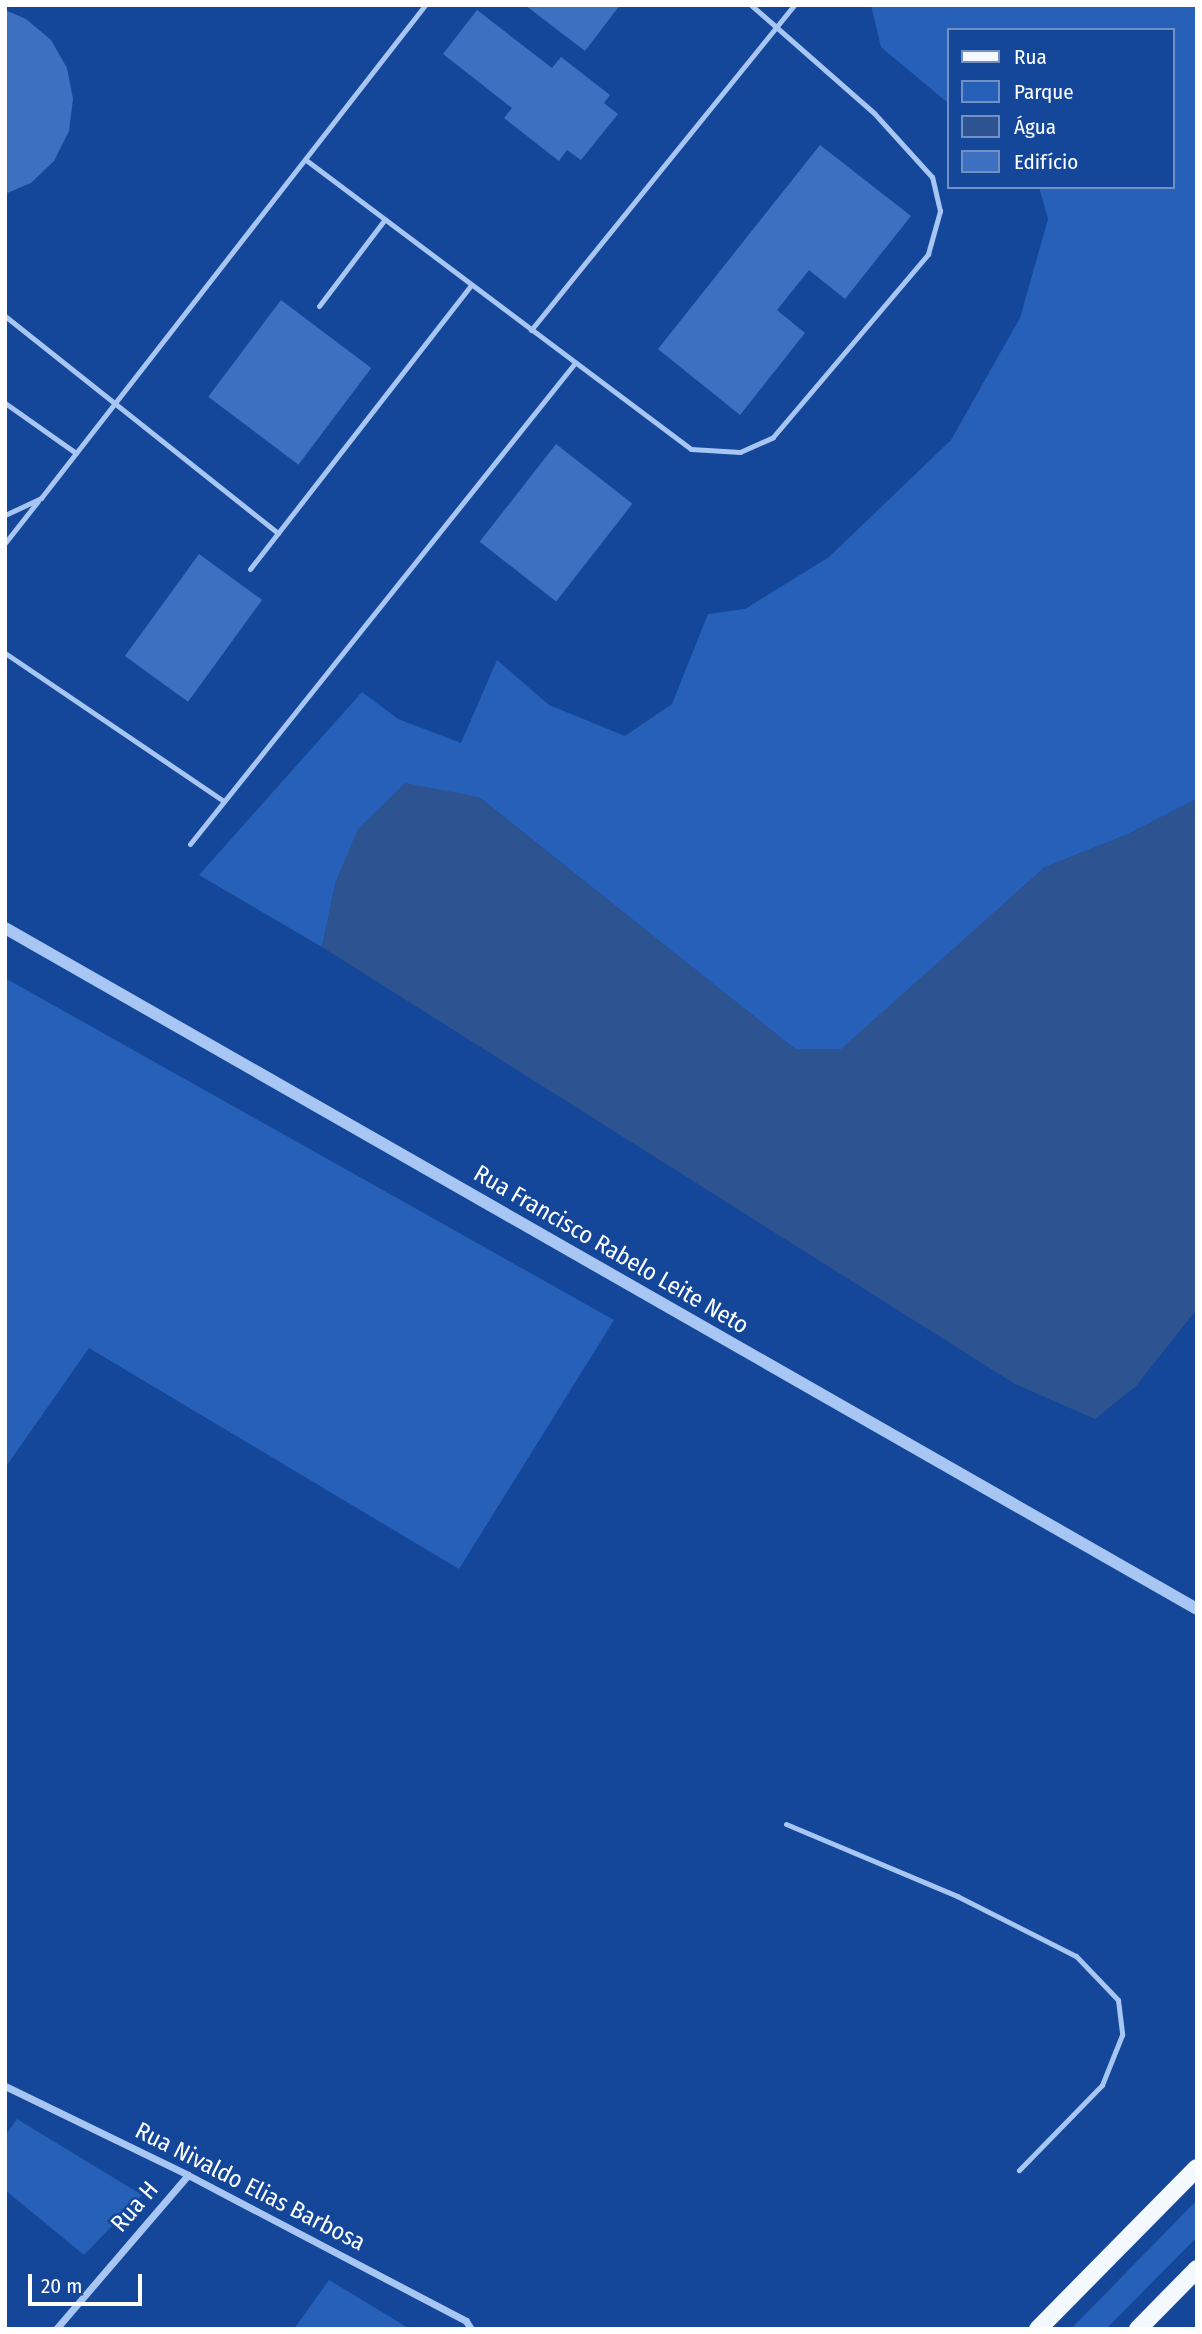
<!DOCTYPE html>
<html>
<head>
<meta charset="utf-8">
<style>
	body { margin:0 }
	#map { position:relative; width:1202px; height:2334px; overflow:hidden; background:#14479a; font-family:"Fira Sans Condensed",sans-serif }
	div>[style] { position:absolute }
	.green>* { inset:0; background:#2760b8 }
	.water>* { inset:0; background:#2e5391 }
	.building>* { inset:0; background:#3d70c1; transform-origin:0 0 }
	.service>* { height:5px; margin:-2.5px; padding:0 2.5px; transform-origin:2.5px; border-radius:2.5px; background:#a8c6f3 }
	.minor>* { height:7px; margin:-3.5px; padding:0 3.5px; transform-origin:3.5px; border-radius:3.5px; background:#a8c6f3 }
	.tertiary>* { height:12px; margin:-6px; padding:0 6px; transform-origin:6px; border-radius:6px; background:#a8c6f3 }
	.primary>* { height:18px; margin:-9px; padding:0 9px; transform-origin:9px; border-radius:9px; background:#f4f8ff }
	span { translate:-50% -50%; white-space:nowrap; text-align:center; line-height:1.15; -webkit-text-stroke:5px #14479a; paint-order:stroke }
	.street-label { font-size:24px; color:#fff }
	.frame { position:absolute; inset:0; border:7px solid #fff; pointer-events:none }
	.legend { position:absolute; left:947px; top:28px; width:228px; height:161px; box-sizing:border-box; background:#14479a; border:2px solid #7291c2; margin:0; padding:9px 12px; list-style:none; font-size:21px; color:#fff }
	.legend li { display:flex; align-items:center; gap:14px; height:35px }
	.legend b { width:35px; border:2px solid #7291c2 }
	.scale { position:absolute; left:28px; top:2274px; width:114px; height:32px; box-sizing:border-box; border:4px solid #fff; border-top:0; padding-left:9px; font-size:21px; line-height:24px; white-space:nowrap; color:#fff; -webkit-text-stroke:5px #14479a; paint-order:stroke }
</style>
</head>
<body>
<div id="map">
	<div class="green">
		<div style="clip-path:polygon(871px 5px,1197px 5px,1197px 799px,1126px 835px,1045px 867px,841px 1050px,795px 1049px,479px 797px,336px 881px,322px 947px,199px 875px,362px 692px,398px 719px,461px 743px,497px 660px,549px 705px,625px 736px,672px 704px,708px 614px,745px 609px,829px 557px,951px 440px,1020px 318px,1048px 219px,1039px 187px,1172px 187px,1172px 30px,948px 30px,948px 103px,881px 47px)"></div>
		<div style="clip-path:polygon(5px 978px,614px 1320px,459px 1569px,89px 1348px,5px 1468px)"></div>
		<div style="clip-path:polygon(17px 2119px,142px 2195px,84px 2255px,5px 2190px,5px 2136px)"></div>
		<div style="clip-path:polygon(1197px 2200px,1197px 2237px,1106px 2329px,1071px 2329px)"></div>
		<div style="clip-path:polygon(329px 2280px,410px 2329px,294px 2329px)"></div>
	</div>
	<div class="water">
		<div style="clip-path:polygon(405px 783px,479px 797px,795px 1049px,841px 1049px,1045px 867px,1126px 835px,1197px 799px,1197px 1309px,1136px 1386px,1095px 1419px,1015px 1384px,322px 947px,336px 881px,358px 829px)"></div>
	</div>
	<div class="building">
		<div style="clip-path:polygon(525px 5px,620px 5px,585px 51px)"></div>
		<div style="clip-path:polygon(5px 10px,26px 19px,51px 40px,67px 68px,73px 99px,69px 131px,54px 161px,31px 183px,5px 194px)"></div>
		<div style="clip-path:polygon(477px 10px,552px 68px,561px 57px,610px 95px,604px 103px,618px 114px,581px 160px,567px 150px,559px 161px,504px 118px,512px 108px,443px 54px)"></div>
		<div style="clip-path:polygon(820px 145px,911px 216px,845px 299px,809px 270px,777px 310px,805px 333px,740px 415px,658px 349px)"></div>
		<div style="left:281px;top:300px;width:113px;height:121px;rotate:37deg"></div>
		<div style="left:556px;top:444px;width:97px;height:124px;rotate:38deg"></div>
		<div style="left:199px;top:554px;width:78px;height:126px;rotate:36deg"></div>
	</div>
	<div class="service">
		<div style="left:306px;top:160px;width:481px;rotate:36.9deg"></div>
		<div style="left:691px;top:449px;width:49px;rotate:3.5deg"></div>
		<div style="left:740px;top:452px;width:36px;rotate:-24deg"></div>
		<div style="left:773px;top:437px;width:240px;rotate:-49.7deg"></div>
		<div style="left:928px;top:254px;width:45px;rotate:-74.4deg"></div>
		<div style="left:940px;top:211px;width:35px;rotate:-103deg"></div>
		<div style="left:932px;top:177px;width:86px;rotate:-132.2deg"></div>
		<div style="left:874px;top:113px;width:164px;rotate:-138.7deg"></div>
		<div style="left:319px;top:306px;width:109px;rotate:-52.8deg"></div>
		<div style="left:5px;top:316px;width:349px;rotate:38.5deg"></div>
		<div style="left:531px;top:330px;width:418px;rotate:-51deg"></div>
		<div style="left:5px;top:403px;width:87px;rotate:35.2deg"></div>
		<div style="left:5px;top:515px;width:40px;rotate:-25deg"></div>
		<div style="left:41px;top:498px;width:625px;rotate:-52.08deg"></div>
		<div style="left:5px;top:543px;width:53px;rotate:-51.8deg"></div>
		<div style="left:250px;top:569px;width:360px;rotate:-52.1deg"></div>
		<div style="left:5px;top:653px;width:264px;rotate:34.1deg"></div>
		<div style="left:190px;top:844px;width:616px;rotate:-51.33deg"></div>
		<div style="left:786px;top:1824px;width:186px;rotate:22.8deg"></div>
		<div style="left:957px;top:1896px;width:133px;rotate:26.8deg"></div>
		<div style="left:1076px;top:1956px;width:61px;rotate:46.3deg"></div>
		<div style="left:1118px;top:2000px;width:35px;rotate:83deg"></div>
		<div style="left:1122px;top:2035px;width:54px;rotate:111.8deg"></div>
		<div style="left:1102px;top:2085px;width:119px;rotate:134.3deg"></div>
	</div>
	<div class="minor">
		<div style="left:5px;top:2086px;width:203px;rotate:25.9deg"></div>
		<div style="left:188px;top:2175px;width:314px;rotate:27.7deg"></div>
		<div style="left:466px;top:2321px;width:9px;rotate:58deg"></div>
		<div style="left:56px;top:2329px;width:203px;rotate:-49.4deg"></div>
	</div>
	<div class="tertiary">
		<div style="left:5px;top:928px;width:1373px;rotate:29.74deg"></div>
	</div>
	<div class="primary">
		<div style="left:1038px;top:2329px;width:226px;rotate:-45.4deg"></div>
		<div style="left:1138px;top:2329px;width:84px;rotate:-45.5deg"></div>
	</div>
	<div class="street-label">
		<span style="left:611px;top:1250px;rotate:30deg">Rua Francisco Rabelo Leite Neto</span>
		<span style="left:250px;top:2187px;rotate:27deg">Rua Nivaldo Elias Barbosa</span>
		<span style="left:135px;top:2207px;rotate:-49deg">Rua H</span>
	</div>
	<div class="frame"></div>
	<ul class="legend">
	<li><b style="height:9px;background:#f4f8ff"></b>Rua</li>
	<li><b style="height:19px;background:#2760b8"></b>Parque</li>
	<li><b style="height:19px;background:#2e5391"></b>Água</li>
	<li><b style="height:19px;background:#3d70c1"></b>Edifício</li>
	</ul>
	<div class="scale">20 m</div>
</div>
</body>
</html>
